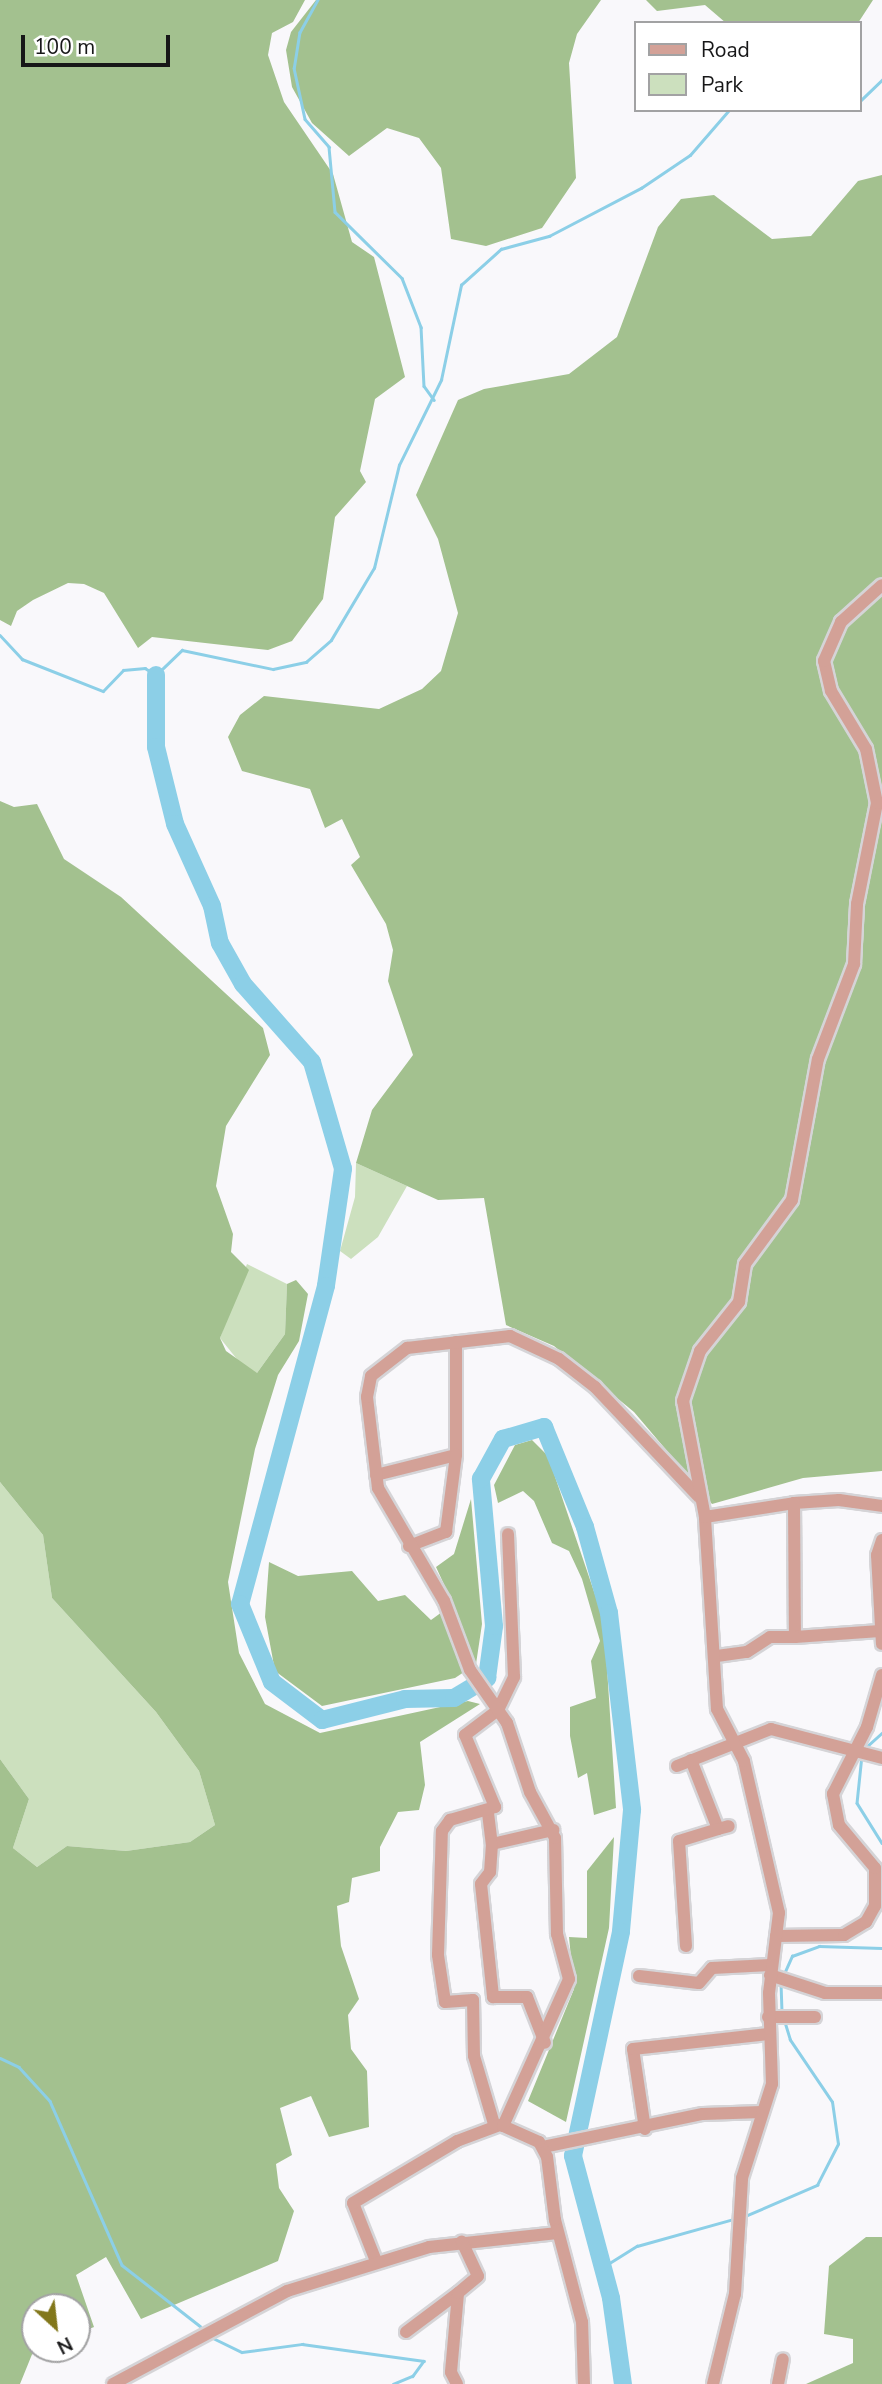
<!DOCTYPE html>
<html>
<head>
<meta charset="utf-8">
<style>
	body { margin:0 }
	#map { position:relative; width:882px; height:2384px; overflow:hidden; background:#f9f8fb; font-family:"Nunito Sans",sans-serif }
	div>[style] { position:absolute }
	.green>* { inset:0; background:#cce0be }
	.forest>* { inset:0; background:#a3c18f }
	.stream>* { height:2.5px; margin:-1.25px; padding:0 1.25px; transform-origin:1.25px; border-radius:1.25px; background:#8ccfe7 }
	.river>* { height:18px; margin:-9px; padding:0 9px; transform-origin:9px; border-radius:9px; background:#8ccfe7 }
	.roads { filter:drop-shadow(2px 0 #d5d4d7) drop-shadow(-2px 0 #d5d4d7) drop-shadow(0 2px #d5d4d7) drop-shadow(0 -2px #d5d4d7) }
	.minor>* { height:12px; margin:-6px; padding:0 6px; transform-origin:6px; border-radius:6px; background:#d3a197 }
	span { translate:-50% -50%; white-space:nowrap; text-align:center; line-height:1.15; -webkit-text-stroke:6px #fff; paint-order:stroke }
	.legend { position:absolute; left:634px; top:21px; width:228px; height:91px; box-sizing:border-box; background:#fff; border:2px solid #a2a2a3; margin:0; padding:9px 12px; list-style:none; font-size:21px; color:#171718 }
	.legend li { display:flex; align-items:center; gap:14px; height:35px }
	.legend b { width:35px; border:2px solid #a2a2a3 }
	.north { position:absolute; left:21px; top:2293px; width:70px; height:70px; box-sizing:border-box; background:#fff; border:2px solid #a2a2a3; border-radius:50%; rotate:153deg; font-size:19px; font-weight:700; line-height:28px; text-align:center; color:#171718 }
	.north::after { content:''; display:block; margin:auto; width:24px; height:32px; background:#82771b; clip-path:polygon(50% 0,100% 100%,50% 72%,0 100%) }
	.scale { position:absolute; left:21px; top:35px; width:149px; height:32px; box-sizing:border-box; border:4px solid #171718; border-top:0; padding-left:9px; font-size:21px; line-height:24px; white-space:nowrap; color:#171718; -webkit-text-stroke:5px #fff; paint-order:stroke }
</style>
</head>
<body>
<div id="map">
	<div class="green">
		<div style="clip-path:polygon(356px 1163px,407px 1186px,378px 1237px,351px 1259px,340px 1251px,355px 1197px)"></div>
		<div style="clip-path:polygon(247px 1264px,287px 1284px,285px 1334px,257px 1373px,248px 1373px,220px 1338px)"></div>
		<div style="clip-path:polygon(0 1482px,43px 1535px,52px 1598px,156px 1712px,199px 1771px,215px 1825px,190px 1842px,126px 1851px,67px 1846px,37px 1867px,13px 1848px,29px 1799px,0 1759px)"></div>
	</div>
	<div class="forest">
		<div style="clip-path:polygon(0 0,305px 0,293px 22px,272px 33px,268px 55px,284px 102px,333px 174px,352px 242px,374px 257px,405px 377px,375px 399px,360px 471px,366px 482px,335px 517px,323px 599px,292px 641px,268px 650px,152px 637px,138px 648px,104px 593px,84px 584px,68px 583px,33px 600px,17px 611px,11px 626px,0 620px)"></div>
		<div style="clip-path:polygon(316px 0,601px 0,577px 34px,569px 63px,576px 178px,542px 228px,486px 246px,451px 239px,441px 168px,419px 138px,387px 128px,349px 156px,312px 123px,292px 87px,286px 50px,291px 32px)"></div>
		<div style="clip-path:polygon(646px 0,873px 0,858px 23px,726px 23px,705px 5px,657px 11px)"></div>
		<div style="clip-path:polygon(882px 175px,882px 1471px,803px 1478px,712px 1504px,634px 1412px,554px 1346px,506px 1325px,484px 1198px,438px 1200px,356px 1163px,372px 1110px,413px 1055px,388px 981px,393px 950px,386px 924px,351px 865px,360px 857px,342px 819px,325px 828px,310px 789px,242px 771px,228px 737px,240px 715px,264px 696px,379px 709px,422px 689px,441px 671px,458px 613px,438px 539px,416px 495px,458px 400px,484px 389px,569px 374px,617px 337px,658px 227px,681px 199px,714px 195px,772px 239px,811px 236px,858px 181px)"></div>
		<div style="clip-path:polygon(0 801px,14px 807px,37px 804px,64px 859px,121px 897px,263px 1028px,270px 1055px,226px 1126px,216px 1186px,233px 1234px,231px 1252px,249px 1270px,220px 1338px,226px 1351px,257px 1373px,285px 1334px,287px 1284px,296px 1280px,308px 1294px,299px 1341px,278px 1375px,255px 1449px,228px 1582px,239px 1653px,265px 1704px,320px 1733px,468px 1701px,480px 1704px,420px 1742px,425px 1785px,419px 1810px,398px 1812px,380px 1847px,380px 1871px,352px 1878px,349px 1902px,337px 1906px,341px 1946px,359px 1999px,348px 2015px,351px 2049px,367px 2071px,369px 2127px,329px 2137px,311px 2096px,280px 2108px,292px 2155px,276px 2164px,279px 2188px,294px 2211px,278px 2261px,141px 2319px,106px 2257px,76px 2275px,94px 2327px,77px 2334px,77px 2307px,35px 2307px,35px 2347px,20px 2384px,0 2384px,0 1759px,29px 1799px,13px 1848px,37px 1867px,67px 1846px,126px 1851px,190px 1842px,215px 1825px,199px 1771px,156px 1712px,52px 1598px,43px 1535px,0 1482px)"></div>
		<div style="clip-path:polygon(532px 1440px,548px 1456px,604px 1621px,616px 1808px,594px 1815px,587px 1773px,578px 1778px,570px 1736px,570px 1707px,596px 1698px,591px 1661px,600px 1641px,582px 1579px,569px 1551px,552px 1543px,534px 1501px,523px 1491px,498px 1503px,494px 1485px,515px 1445px)"></div>
		<div style="clip-path:polygon(471px 1499px,482px 1624px,476px 1664px,455px 1678px,322px 1706px,275px 1671px,265px 1617px,269px 1562px,298px 1576px,352px 1571px,378px 1601px,405px 1595px,431px 1620px,453px 1604px,436px 1567px,454px 1554px)"></div>
		<div style="clip-path:polygon(614px 1837px,609px 1928px,566px 2122px,528px 2101px,574px 1989px,569px 1937px,587px 1938px,587px 1871px)"></div>
		<div style="clip-path:polygon(866px 2237px,882px 2237px,882px 2384px,806px 2384px,853px 2363px,853px 2339px,824px 2334px,829px 2266px)"></div>
	</div>
	<div class="stream">
		<div style="left:318px;top:0;width:37px;rotate:119deg"></div>
		<div style="left:300px;top:32px;width:36px;rotate:99deg"></div>
		<div style="left:294px;top:68px;width:52px;rotate:77.8deg"></div>
		<div style="left:305px;top:119px;width:37px;rotate:49deg"></div>
		<div style="left:329px;top:147px;width:65px;rotate:84.7deg"></div>
		<div style="left:335px;top:212px;width:94px;rotate:44.6deg"></div>
		<div style="left:402px;top:278px;width:53px;rotate:68.8deg"></div>
		<div style="left:421px;top:327px;width:59px;rotate:87.1deg"></div>
		<div style="left:424px;top:386px;width:17px;rotate:54deg"></div>
		<div style="left:859px;top:102px;width:32px;rotate:-44deg"></div>
		<div style="left:814px;top:110px;width:25px"></div>
		<div style="left:0;top:635px;width:33px;rotate:47deg"></div>
		<div style="left:22px;top:659px;width:87px;rotate:21.6deg"></div>
		<div style="left:103px;top:691px;width:29px;rotate:-46deg"></div>
		<div style="left:123px;top:670px;width:22px;rotate:-5deg"></div>
		<div style="left:145px;top:668px;width:13px;rotate:32deg"></div>
		<div style="left:156px;top:675px;width:36px;rotate:-44deg"></div>
		<div style="left:182px;top:650px;width:93px;rotate:11.8deg"></div>
		<div style="left:273px;top:669px;width:34px;rotate:-12deg"></div>
		<div style="left:306px;top:662px;width:33px;rotate:-41deg"></div>
		<div style="left:331px;top:640px;width:84px;rotate:-59.2deg"></div>
		<div style="left:374px;top:568px;width:106px;rotate:-76.4deg"></div>
		<div style="left:399px;top:465px;width:95px;rotate:-63.7deg"></div>
		<div style="left:441px;top:380px;width:97px;rotate:-78.1deg"></div>
		<div style="left:461px;top:285px;width:54px;rotate:-42deg"></div>
		<div style="left:501px;top:249px;width:50px;rotate:-15.2deg"></div>
		<div style="left:549px;top:236px;width:104px;rotate:-27.6deg"></div>
		<div style="left:641px;top:188px;width:59px;rotate:-34deg"></div>
		<div style="left:690px;top:155px;width:60px;rotate:-49.1deg"></div>
		<div style="left:864px;top:1749px;width:24px;rotate:-42deg"></div>
		<div style="left:862px;top:1755px;width:48px;rotate:95.9deg"></div>
		<div style="left:857px;top:1803px;width:47px;rotate:58deg"></div>
		<div style="left:783px;top:1976px;width:22px;rotate:-66deg"></div>
		<div style="left:792px;top:1956px;width:29px;rotate:-20deg"></div>
		<div style="left:819px;top:1946px;width:63px;rotate:1.8deg"></div>
		<div style="left:781px;top:1983px;width:30px;rotate:88deg"></div>
		<div style="left:0;top:2058px;width:21px;rotate:25deg"></div>
		<div style="left:19px;top:2067px;width:46px;rotate:47.6deg"></div>
		<div style="left:50px;top:2101px;width:179px;rotate:66.3deg"></div>
		<div style="left:122px;top:2265px;width:99px;rotate:38deg"></div>
		<div style="left:743px;top:2217px;width:81px;rotate:-23.4deg"></div>
		<div style="left:817px;top:2185px;width:46px;rotate:-62.9deg"></div>
		<div style="left:838px;top:2144px;width:42px;rotate:-98.1deg"></div>
		<div style="left:832px;top:2102px;width:75px;rotate:-124.1deg"></div>
		<div style="left:790px;top:2040px;width:21px;rotate:-107deg"></div>
		<div style="left:603px;top:2267px;width:40px;rotate:-32deg"></div>
		<div style="left:637px;top:2246px;width:104px;rotate:-15.6deg"></div>
		<div style="left:211px;top:2337px;width:34px;rotate:26deg"></div>
		<div style="left:242px;top:2352px;width:61px;rotate:-7.6deg"></div>
		<div style="left:302px;top:2344px;width:123px;rotate:7.9deg"></div>
		<div style="left:424px;top:2361px;width:19px;rotate:126deg"></div>
		<div style="left:413px;top:2376px;width:21px;rotate:157deg"></div>
	</div>
	<div class="river">
		<div style="left:156px;top:675px;width:72px;rotate:90deg"></div>
		<div style="left:156px;top:747px;width:79px;rotate:76.1deg"></div>
		<div style="left:175px;top:824px;width:90px;rotate:65.7deg"></div>
		<div style="left:212px;top:906px;width:38px;rotate:78deg"></div>
		<div style="left:220px;top:943px;width:47px;rotate:60.7deg"></div>
		<div style="left:243px;top:984px;width:104px;rotate:48.5deg"></div>
		<div style="left:312px;top:1062px;width:111px;rotate:73.8deg"></div>
		<div style="left:343px;top:1169px;width:118px;rotate:98.3deg"></div>
		<div style="left:326px;top:1286px;width:329px;rotate:105.1deg"></div>
		<div style="left:240px;top:1604px;width:84px;rotate:67.7deg"></div>
		<div style="left:272px;top:1682px;width:63px;rotate:37.2deg"></div>
		<div style="left:322px;top:1720px;width:86px;rotate:-14.2deg"></div>
		<div style="left:405px;top:1699px;width:49px;rotate:-1.2deg"></div>
		<div style="left:454px;top:1698px;width:39px;rotate:-31deg"></div>
		<div style="left:487px;top:1678px;width:52px;rotate:-82.3deg"></div>
		<div style="left:494px;top:1626px;width:148px;rotate:-95.1deg"></div>
		<div style="left:481px;top:1479px;width:46px;rotate:-61.2deg"></div>
		<div style="left:503px;top:1439px;width:43px;rotate:-16.3deg"></div>
		<div style="left:544px;top:1427px;width:108px;rotate:67.7deg"></div>
		<div style="left:585px;top:1527px;width:89px;rotate:74.4deg"></div>
		<div style="left:609px;top:1613px;width:198px;rotate:83.3deg"></div>
		<div style="left:632px;top:1810px;width:122px;rotate:95.2deg"></div>
		<div style="left:621px;top:1932px;width:229px;rotate:102.1deg"></div>
		<div style="left:573px;top:2156px;width:147px;rotate:75deg"></div>
		<div style="left:611px;top:2298px;width:87px;rotate:82.1deg"></div>
	</div>
	<div class="roads">
		<div class="minor">
			<div style="left:376px;top:1475px;width:82px;rotate:-14deg"></div>
			<div style="left:456px;top:1455px;width:113px;rotate:-90deg"></div>
			<div style="left:794px;top:1503px;width:45px;rotate:-3.8deg"></div>
			<div style="left:839px;top:1500px;width:43px;rotate:7.9deg"></div>
			<div style="left:705px;top:1517px;width:90px;rotate:-8.9deg"></div>
			<div style="left:794px;top:1503px;width:134px;rotate:89.6deg"></div>
			<div style="left:795px;top:1637px;width:85px;rotate:-4deg"></div>
			<div style="left:882px;top:1540px;width:16px;rotate:108deg"></div>
			<div style="left:877px;top:1555px;width:89px;rotate:86.8deg"></div>
			<div style="left:409px;top:1546px;width:40px;rotate:-21deg"></div>
			<div style="left:446px;top:1532px;width:78px;rotate:-82.6deg"></div>
			<div style="left:717px;top:1656px;width:30px;rotate:-8deg"></div>
			<div style="left:747px;top:1652px;width:27px;rotate:-33deg"></div>
			<div style="left:770px;top:1637px;width:25px"></div>
			<div style="left:691px;top:1760px;width:74px;rotate:68.6deg"></div>
			<div style="left:718px;top:1829px;width:11px;rotate:-15deg"></div>
			<div style="left:677px;top:1766px;width:101px;rotate:-21.5deg"></div>
			<div style="left:771px;top:1729px;width:115px;rotate:14.6deg"></div>
			<div style="left:488px;top:1813px;width:31px;rotate:83deg"></div>
			<div style="left:492px;top:1844px;width:63px;rotate:-12.9deg"></div>
			<div style="left:492px;top:1844px;width:28px;rotate:94deg"></div>
			<div style="left:490px;top:1872px;width:15px;rotate:127deg"></div>
			<div style="left:481px;top:1884px;width:114px;rotate:83.9deg"></div>
			<div style="left:493px;top:1997px;width:34px"></div>
			<div style="left:527px;top:1997px;width:49px;rotate:68.6deg"></div>
			<div style="left:776px;top:1936px;width:68px;rotate:-0.8deg"></div>
			<div style="left:844px;top:1935px;width:26px;rotate:-31deg"></div>
			<div style="left:866px;top:1922px;width:18px;rotate:-61deg"></div>
			<div style="left:875px;top:1906px;width:38px;rotate:-90deg"></div>
			<div style="left:875px;top:1868px;width:56px;rotate:-129.9deg"></div>
			<div style="left:839px;top:1825px;width:32px;rotate:-101deg"></div>
			<div style="left:833px;top:1794px;width:75px;rotate:-63.1deg"></div>
			<div style="left:867px;top:1727px;width:54px;rotate:-73.9deg"></div>
			<div style="left:686px;top:1946px;width:105px;rotate:-93.8deg"></div>
			<div style="left:679px;top:1841px;width:41px;rotate:-17.1deg"></div>
			<div style="left:770px;top:1975px;width:58px;rotate:18.1deg"></div>
			<div style="left:825px;top:1993px;width:57px"></div>
			<div style="left:639px;top:1976px;width:60px;rotate:6.7deg"></div>
			<div style="left:699px;top:1983px;width:20px;rotate:-49deg"></div>
			<div style="left:712px;top:1968px;width:58px;rotate:-3deg"></div>
			<div style="left:768px;top:2017px;width:47px"></div>
			<div style="left:494px;top:2124px;width:71px;rotate:-106.4deg"></div>
			<div style="left:474px;top:2056px;width:56px;rotate:-91deg"></div>
			<div style="left:473px;top:2000px;width:28px;rotate:176deg"></div>
			<div style="left:445px;top:2002px;width:48px;rotate:-98.5deg"></div>
			<div style="left:438px;top:1955px;width:124px;rotate:-88.2deg"></div>
			<div style="left:442px;top:1831px;width:14px;rotate:-54deg"></div>
			<div style="left:450px;top:1820px;width:47px;rotate:-16.1deg"></div>
			<div style="left:495px;top:1807px;width:78px;rotate:-112.6deg"></div>
			<div style="left:465px;top:1735px;width:41px;rotate:-37.1deg"></div>
			<div style="left:498px;top:1710px;width:37px;rotate:-64deg"></div>
			<div style="left:514px;top:1677px;width:143px;rotate:-92.4deg"></div>
			<div style="left:645px;top:2129px;width:81px;rotate:-98.5deg"></div>
			<div style="left:633px;top:2049px;width:136px;rotate:-6.3deg"></div>
			<div style="left:543px;top:2147px;width:163px;rotate:-11.7deg"></div>
			<div style="left:703px;top:2114px;width:59px;rotate:-1.9deg"></div>
			<div style="left:376px;top:2261px;width:62px;rotate:-111.6deg"></div>
			<div style="left:353px;top:2203px;width:121px;rotate:-30.8deg"></div>
			<div style="left:457px;top:2141px;width:46px;rotate:-20.4deg"></div>
			<div style="left:406px;top:2332px;width:65px;rotate:-36.9deg"></div>
			<div style="left:113px;top:2384px;width:197px;rotate:-28.1deg"></div>
			<div style="left:287px;top:2291px;width:149px;rotate:-17.2deg"></div>
			<div style="left:429px;top:2247px;width:129px;rotate:-6.2deg"></div>
			<div style="left:457px;top:2384px;width:13px;rotate:-117deg"></div>
			<div style="left:451px;top:2372px;width:79px;rotate:-84.9deg"></div>
			<div style="left:458px;top:2293px;width:26px;rotate:-40deg"></div>
			<div style="left:478px;top:2276px;width:38px;rotate:-115deg"></div>
			<div style="left:584px;top:2384px;width:62px;rotate:-91.8deg"></div>
			<div style="left:582px;top:2322px;width:106px;rotate:-104.8deg"></div>
			<div style="left:555px;top:2220px;width:64px;rotate:-97.2deg"></div>
			<div style="left:547px;top:2157px;width:17px;rotate:-118deg"></div>
			<div style="left:539px;top:2142px;width:39px;rotate:-156deg"></div>
			<div style="left:503px;top:2126px;width:161px;rotate:-65.8deg"></div>
			<div style="left:569px;top:1979px;width:47px;rotate:-104.9deg"></div>
			<div style="left:557px;top:1934px;width:96px;rotate:-91.2deg"></div>
			<div style="left:555px;top:1838px;width:52px;rotate:-118.5deg"></div>
			<div style="left:530px;top:1792px;width:73px;rotate:-108.4deg"></div>
			<div style="left:507px;top:1723px;width:65px;rotate:-124.9deg"></div>
			<div style="left:470px;top:1670px;width:74px;rotate:-110.6deg"></div>
			<div style="left:444px;top:1601px;width:131px;rotate:-120.3deg"></div>
			<div style="left:378px;top:1488px;width:92px;rotate:-96.9deg"></div>
			<div style="left:367px;top:1397px;width:21px;rotate:-79deg"></div>
			<div style="left:371px;top:1376px;width:46px;rotate:-37.9deg"></div>
			<div style="left:407px;top:1348px;width:104px;rotate:-6.6deg"></div>
			<div style="left:510px;top:1336px;width:54px;rotate:25.1deg"></div>
			<div style="left:559px;top:1359px;width:46px;rotate:37.9deg"></div>
			<div style="left:595px;top:1387px;width:151px;rotate:46.6deg"></div>
			<div style="left:713px;top:2384px;width:93px;rotate:-76.3deg"></div>
			<div style="left:735px;top:2294px;width:116px;rotate:-86.5deg"></div>
			<div style="left:742px;top:2178px;width:99px;rotate:-72.3deg"></div>
			<div style="left:772px;top:2084px;width:91px;rotate:-91.9deg"></div>
			<div style="left:769px;top:1993px;width:81px;rotate:-82.9deg"></div>
			<div style="left:779px;top:1913px;width:156px;rotate:-103deg"></div>
			<div style="left:744px;top:1761px;width:59px;rotate:-117.4deg"></div>
			<div style="left:717px;top:1709px;width:192px;rotate:-93.6deg"></div>
			<div style="left:705px;top:1517px;width:118px;rotate:-100.7deg"></div>
			<div style="left:683px;top:1401px;width:53px;rotate:-71.2deg"></div>
			<div style="left:700px;top:1351px;width:63px;rotate:-51.5deg"></div>
			<div style="left:739px;top:1302px;width:38px;rotate:-81deg"></div>
			<div style="left:745px;top:1264px;width:79px;rotate:-53.7deg"></div>
			<div style="left:792px;top:1200px;width:143px;rotate:-79.6deg"></div>
			<div style="left:818px;top:1059px;width:102px;rotate:-69.2deg"></div>
			<div style="left:854px;top:964px;width:60px;rotate:-87.1deg"></div>
			<div style="left:857px;top:904px;width:103px;rotate:-78.8deg"></div>
			<div style="left:877px;top:803px;width:55px;rotate:-101.5deg"></div>
			<div style="left:866px;top:749px;width:68px;rotate:-121.1deg"></div>
			<div style="left:831px;top:691px;width:31px;rotate:-103deg"></div>
			<div style="left:824px;top:661px;width:43px;rotate:-66.4deg"></div>
			<div style="left:841px;top:622px;width:55px;rotate:-42.1deg"></div>
			<div style="left:778px;top:2384px;width:25px;rotate:-79deg"></div>
		</div>
	</div>
	<ul class="legend">
	<li><b style="height:9px;background:#d3a197"></b>Road</li>
	<li><b style="height:19px;background:#cce0be"></b>Park</li>
	</ul>
	<div class="north">N</div>
	<div class="scale">100 m</div>
</div>
</body>
</html>
